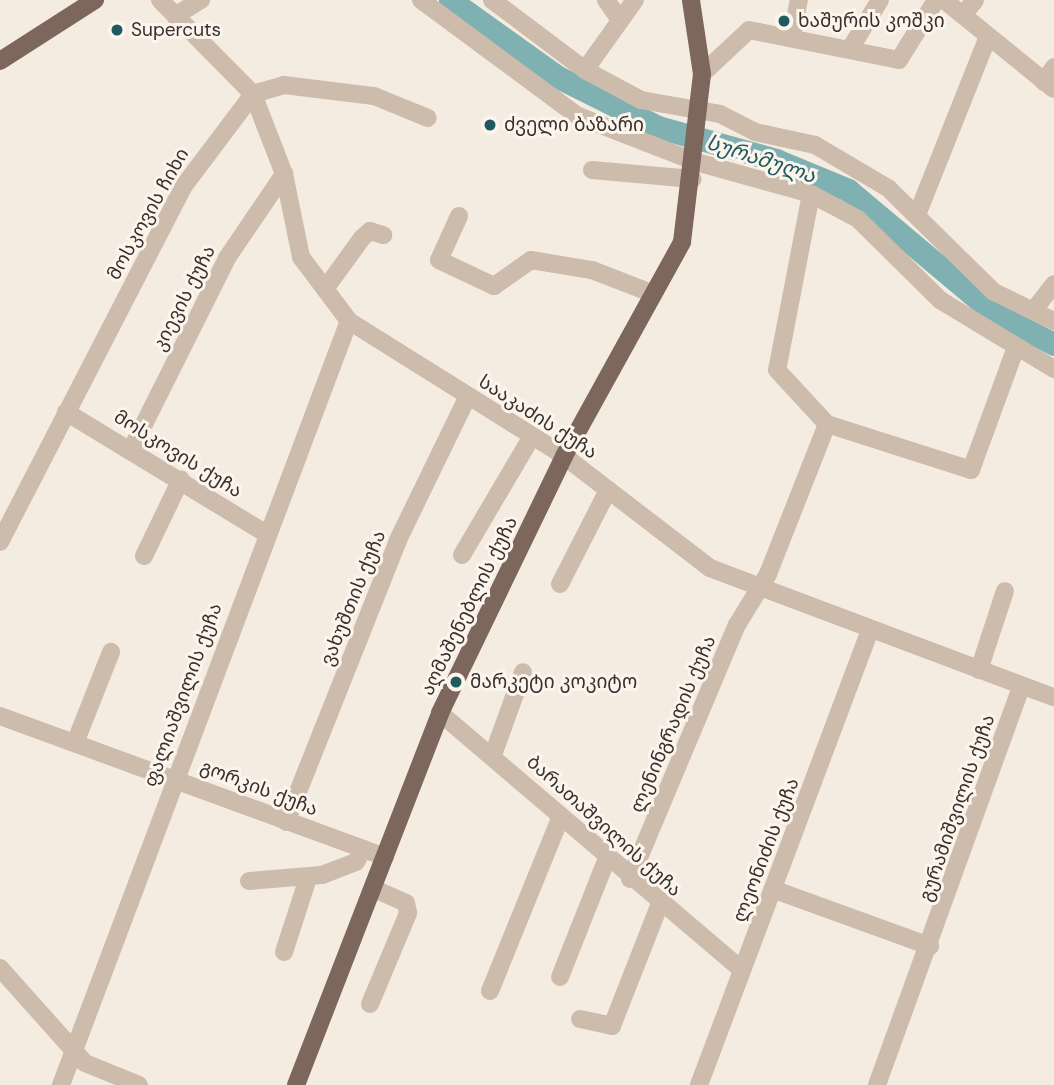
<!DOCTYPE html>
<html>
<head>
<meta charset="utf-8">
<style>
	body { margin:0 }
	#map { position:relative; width:1054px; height:1085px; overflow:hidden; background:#f4ebe1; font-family:"DM Sans","Noto Sans Georgian",sans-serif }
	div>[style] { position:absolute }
	.river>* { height:23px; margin:-11.5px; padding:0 11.5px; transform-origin:11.5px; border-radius:11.5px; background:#7fb0b2 }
	.minor>* { height:18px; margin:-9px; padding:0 9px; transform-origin:9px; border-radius:9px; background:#cdbbac }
	.major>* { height:18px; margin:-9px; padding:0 9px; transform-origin:9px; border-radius:9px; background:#7d675c }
	.dots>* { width:19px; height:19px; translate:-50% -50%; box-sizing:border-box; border:4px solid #fbf5ee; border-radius:50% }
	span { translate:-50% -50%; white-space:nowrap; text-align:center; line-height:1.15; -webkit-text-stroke:6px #fbf5ee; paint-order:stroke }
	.poi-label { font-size:19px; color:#3b302b }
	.left { translate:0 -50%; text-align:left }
	.street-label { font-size:19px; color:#3b302b }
	.water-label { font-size:21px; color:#1f5a5e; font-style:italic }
</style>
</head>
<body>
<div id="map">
	<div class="river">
		<div style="left:450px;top:0;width:130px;rotate:35.6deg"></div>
		<div style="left:556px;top:76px;width:114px;rotate:26.6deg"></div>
		<div style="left:658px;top:127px;width:123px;rotate:15.6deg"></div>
		<div style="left:776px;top:160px;width:78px;rotate:22.6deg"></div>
		<div style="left:848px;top:190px;width:194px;rotate:40deg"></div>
		<div style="left:997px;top:315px;width:64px;rotate:27deg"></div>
	</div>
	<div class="minor">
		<div style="left:160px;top:0;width:132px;rotate:45.3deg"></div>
		<div style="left:253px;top:94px;width:86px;rotate:68.8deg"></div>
		<div style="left:284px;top:174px;width:85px;rotate:78.4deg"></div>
		<div style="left:301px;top:257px;width:80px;rotate:53.1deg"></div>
		<div style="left:349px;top:321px;width:254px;rotate:32.1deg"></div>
		<div style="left:564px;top:456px;width:184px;rotate:37.5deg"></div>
		<div style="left:710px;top:568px;width:367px;rotate:20.6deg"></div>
		<div style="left:421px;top:0;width:195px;rotate:36.5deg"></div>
		<div style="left:578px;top:116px;width:127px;rotate:21.3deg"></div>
		<div style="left:696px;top:162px;width:119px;rotate:15.5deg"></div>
		<div style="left:811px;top:194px;width:53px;rotate:28deg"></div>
		<div style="left:858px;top:219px;width:115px;rotate:44.6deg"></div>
		<div style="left:940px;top:300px;width:133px;rotate:31.2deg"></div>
		<div style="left:492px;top:0;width:116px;rotate:37deg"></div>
		<div style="left:585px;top:70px;width:64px;rotate:28.2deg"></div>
		<div style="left:641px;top:100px;width:80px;rotate:10deg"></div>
		<div style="left:720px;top:114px;width:39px;rotate:27deg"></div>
		<div style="left:755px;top:132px;width:61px;rotate:12.2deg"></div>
		<div style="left:815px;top:145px;width:85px;rotate:30.5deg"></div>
		<div style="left:888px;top:188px;width:148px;rotate:44.5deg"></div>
		<div style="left:994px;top:292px;width:67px;rotate:25.8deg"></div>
		<div style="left:606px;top:0;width:24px;rotate:55deg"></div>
		<div style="left:944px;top:0;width:141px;rotate:39deg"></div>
		<div style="left:963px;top:15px;width:19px;rotate:-51deg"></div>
		<div style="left:175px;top:16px;width:31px;rotate:-32deg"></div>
		<div style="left:792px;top:35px;width:36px;rotate:-79deg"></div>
		<div style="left:850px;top:49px;width:57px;rotate:-58.5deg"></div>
		<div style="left:585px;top:70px;width:86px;rotate:-54.5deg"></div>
		<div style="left:702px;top:74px;width:64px;rotate:-43.1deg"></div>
		<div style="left:749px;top:30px;width:153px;rotate:11.3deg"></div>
		<div style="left:899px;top:60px;width:70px;rotate:-58.3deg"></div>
		<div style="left:1044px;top:82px;width:18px;rotate:-56deg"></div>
		<div style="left:592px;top:170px;width:101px;rotate:5.1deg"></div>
		<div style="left:811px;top:194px;width:179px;rotate:100.9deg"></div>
		<div style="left:777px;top:370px;width:74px;rotate:47.2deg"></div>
		<div style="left:827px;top:424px;width:151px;rotate:17.7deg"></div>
		<div style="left:971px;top:470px;width:131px;rotate:-69.9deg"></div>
		<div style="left:917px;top:215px;width:192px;rotate:-68.3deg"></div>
		<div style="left:459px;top:216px;width:48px;rotate:114.4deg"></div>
		<div style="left:439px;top:260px;width:61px;rotate:25.3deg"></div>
		<div style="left:494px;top:286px;width:45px;rotate:-35.1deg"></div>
		<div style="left:531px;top:260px;width:62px;rotate:9.3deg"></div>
		<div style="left:592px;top:270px;width:66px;rotate:21.2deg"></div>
		<div style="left:325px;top:289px;width:63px;rotate:-54deg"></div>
		<div style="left:362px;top:238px;width:11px;rotate:-41deg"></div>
		<div style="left:370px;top:231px;width:14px;rotate:17deg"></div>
		<div style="left:1033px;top:311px;width:34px;rotate:-52deg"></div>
		<div style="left:66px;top:412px;width:233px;rotate:31.3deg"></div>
		<div style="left:132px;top:448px;width:212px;rotate:-63.4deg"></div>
		<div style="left:227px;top:258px;width:102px;rotate:-55.8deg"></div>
		<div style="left:0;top:542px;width:399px;rotate:-62.7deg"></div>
		<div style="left:183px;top:187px;width:116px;rotate:-53deg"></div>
		<div style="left:253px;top:94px;width:32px;rotate:-16deg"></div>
		<div style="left:284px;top:85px;width:91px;rotate:7deg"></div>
		<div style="left:374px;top:96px;width:58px;rotate:22.2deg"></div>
		<div style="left:462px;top:555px;width:138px;rotate:-59.5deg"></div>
		<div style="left:144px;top:556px;width:85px;rotate:-64.3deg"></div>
		<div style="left:560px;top:584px;width:106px;rotate:-62.9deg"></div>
		<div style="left:979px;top:670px;width:83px;rotate:-71.8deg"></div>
		<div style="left:440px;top:713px;width:394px;rotate:40.4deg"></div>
		<div style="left:0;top:716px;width:410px;rotate:20.1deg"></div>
		<div style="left:75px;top:743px;width:98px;rotate:-68.4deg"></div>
		<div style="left:493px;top:755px;width:88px;rotate:-70.1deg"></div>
		<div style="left:286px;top:822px;width:303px;rotate:-68.3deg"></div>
		<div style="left:398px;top:540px;width:160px;rotate:-64.1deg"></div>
		<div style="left:630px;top:879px;width:276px;rotate:-67.2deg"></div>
		<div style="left:737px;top:625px;width:60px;rotate:-58.7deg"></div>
		<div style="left:768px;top:574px;width:161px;rotate:-68.5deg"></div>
		<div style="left:249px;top:881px;width:73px;rotate:-4.7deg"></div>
		<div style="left:322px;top:875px;width:36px;rotate:-21deg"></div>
		<div style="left:356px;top:862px;width:15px;rotate:-62deg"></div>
		<div style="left:775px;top:890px;width:165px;rotate:19.9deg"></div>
		<div style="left:284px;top:952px;width:78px;rotate:-72deg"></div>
		<div style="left:0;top:968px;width:127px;rotate:48.2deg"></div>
		<div style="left:85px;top:1063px;width:58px;rotate:22.2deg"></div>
		<div style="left:560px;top:977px;width:128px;rotate:-68.4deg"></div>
		<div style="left:490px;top:991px;width:189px;rotate:-67.9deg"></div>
		<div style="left:370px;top:1004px;width:99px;rotate:-67.3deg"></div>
		<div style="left:408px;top:913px;width:10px;rotate:-101deg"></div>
		<div style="left:406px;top:903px;width:36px;rotate:-156deg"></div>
		<div style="left:580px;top:1019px;width:33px;rotate:12deg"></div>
		<div style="left:612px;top:1026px;width:129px;rotate:-68.6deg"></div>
		<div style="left:61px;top:1085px;width:816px;rotate:-69.35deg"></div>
		<div style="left:699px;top:1085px;width:487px;rotate:-69.4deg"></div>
		<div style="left:877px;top:1085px;width:425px;rotate:-70.1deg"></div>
	</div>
	<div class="major">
		<div style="left:0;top:61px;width:113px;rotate:-32.7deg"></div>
		<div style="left:296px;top:1085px;width:399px;rotate:-68.8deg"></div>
		<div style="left:440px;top:713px;width:285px;rotate:-64.2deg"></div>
		<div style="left:564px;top:456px;width:244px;rotate:-61.1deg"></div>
		<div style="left:682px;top:242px;width:169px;rotate:-83.2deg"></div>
		<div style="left:702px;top:74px;width:75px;rotate:-98.5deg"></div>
	</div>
	<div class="dots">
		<div style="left:784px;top:21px;background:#1f5a5e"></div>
		<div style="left:117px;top:30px;background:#1f5a5e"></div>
		<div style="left:490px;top:125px;background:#1f5a5e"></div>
		<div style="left:456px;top:682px;background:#1f5a5e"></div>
	</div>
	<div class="poi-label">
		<span class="left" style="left:798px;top:21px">ხაშურის კოშკი</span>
		<span class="left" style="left:131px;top:30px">Supercuts</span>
		<span class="left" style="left:504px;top:125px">ძველი ბაზარი</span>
		<span class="left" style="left:470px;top:682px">მარკეტი კოკიტო</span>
	</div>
	<div class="street-label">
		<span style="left:148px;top:214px;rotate:-61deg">მოსკოვის ჩიხი</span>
		<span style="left:184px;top:298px;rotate:-63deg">კიევის ქუჩა</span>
		<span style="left:538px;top:417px;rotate:33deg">სააკაძის ქუჩა</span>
		<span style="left:178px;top:454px;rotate:32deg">მოსკოვის ქუჩა</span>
		<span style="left:353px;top:598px;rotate:-68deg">ვახუშთის ქუჩა</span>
		<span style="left:469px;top:606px;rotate:-64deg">აღმაშენებლის ქუჩა</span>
		<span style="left:183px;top:695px;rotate:-70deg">ფალიაშვილის ქუჩა</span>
		<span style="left:673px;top:724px;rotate:-67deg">ლენინგრადის ქუჩა</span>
		<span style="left:259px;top:788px;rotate:21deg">გორკის ქუჩა</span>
		<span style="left:957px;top:808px;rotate:-71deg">გურამიშვილის ქუჩა</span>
		<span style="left:604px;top:826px;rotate:42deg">ბარათაშვილის ქუჩა</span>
		<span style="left:766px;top:850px;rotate:-69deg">ლეონიძის ქუჩა</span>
	</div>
	<div class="water-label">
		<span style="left:761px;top:159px;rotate:18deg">სურამულა</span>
	</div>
</div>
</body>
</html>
